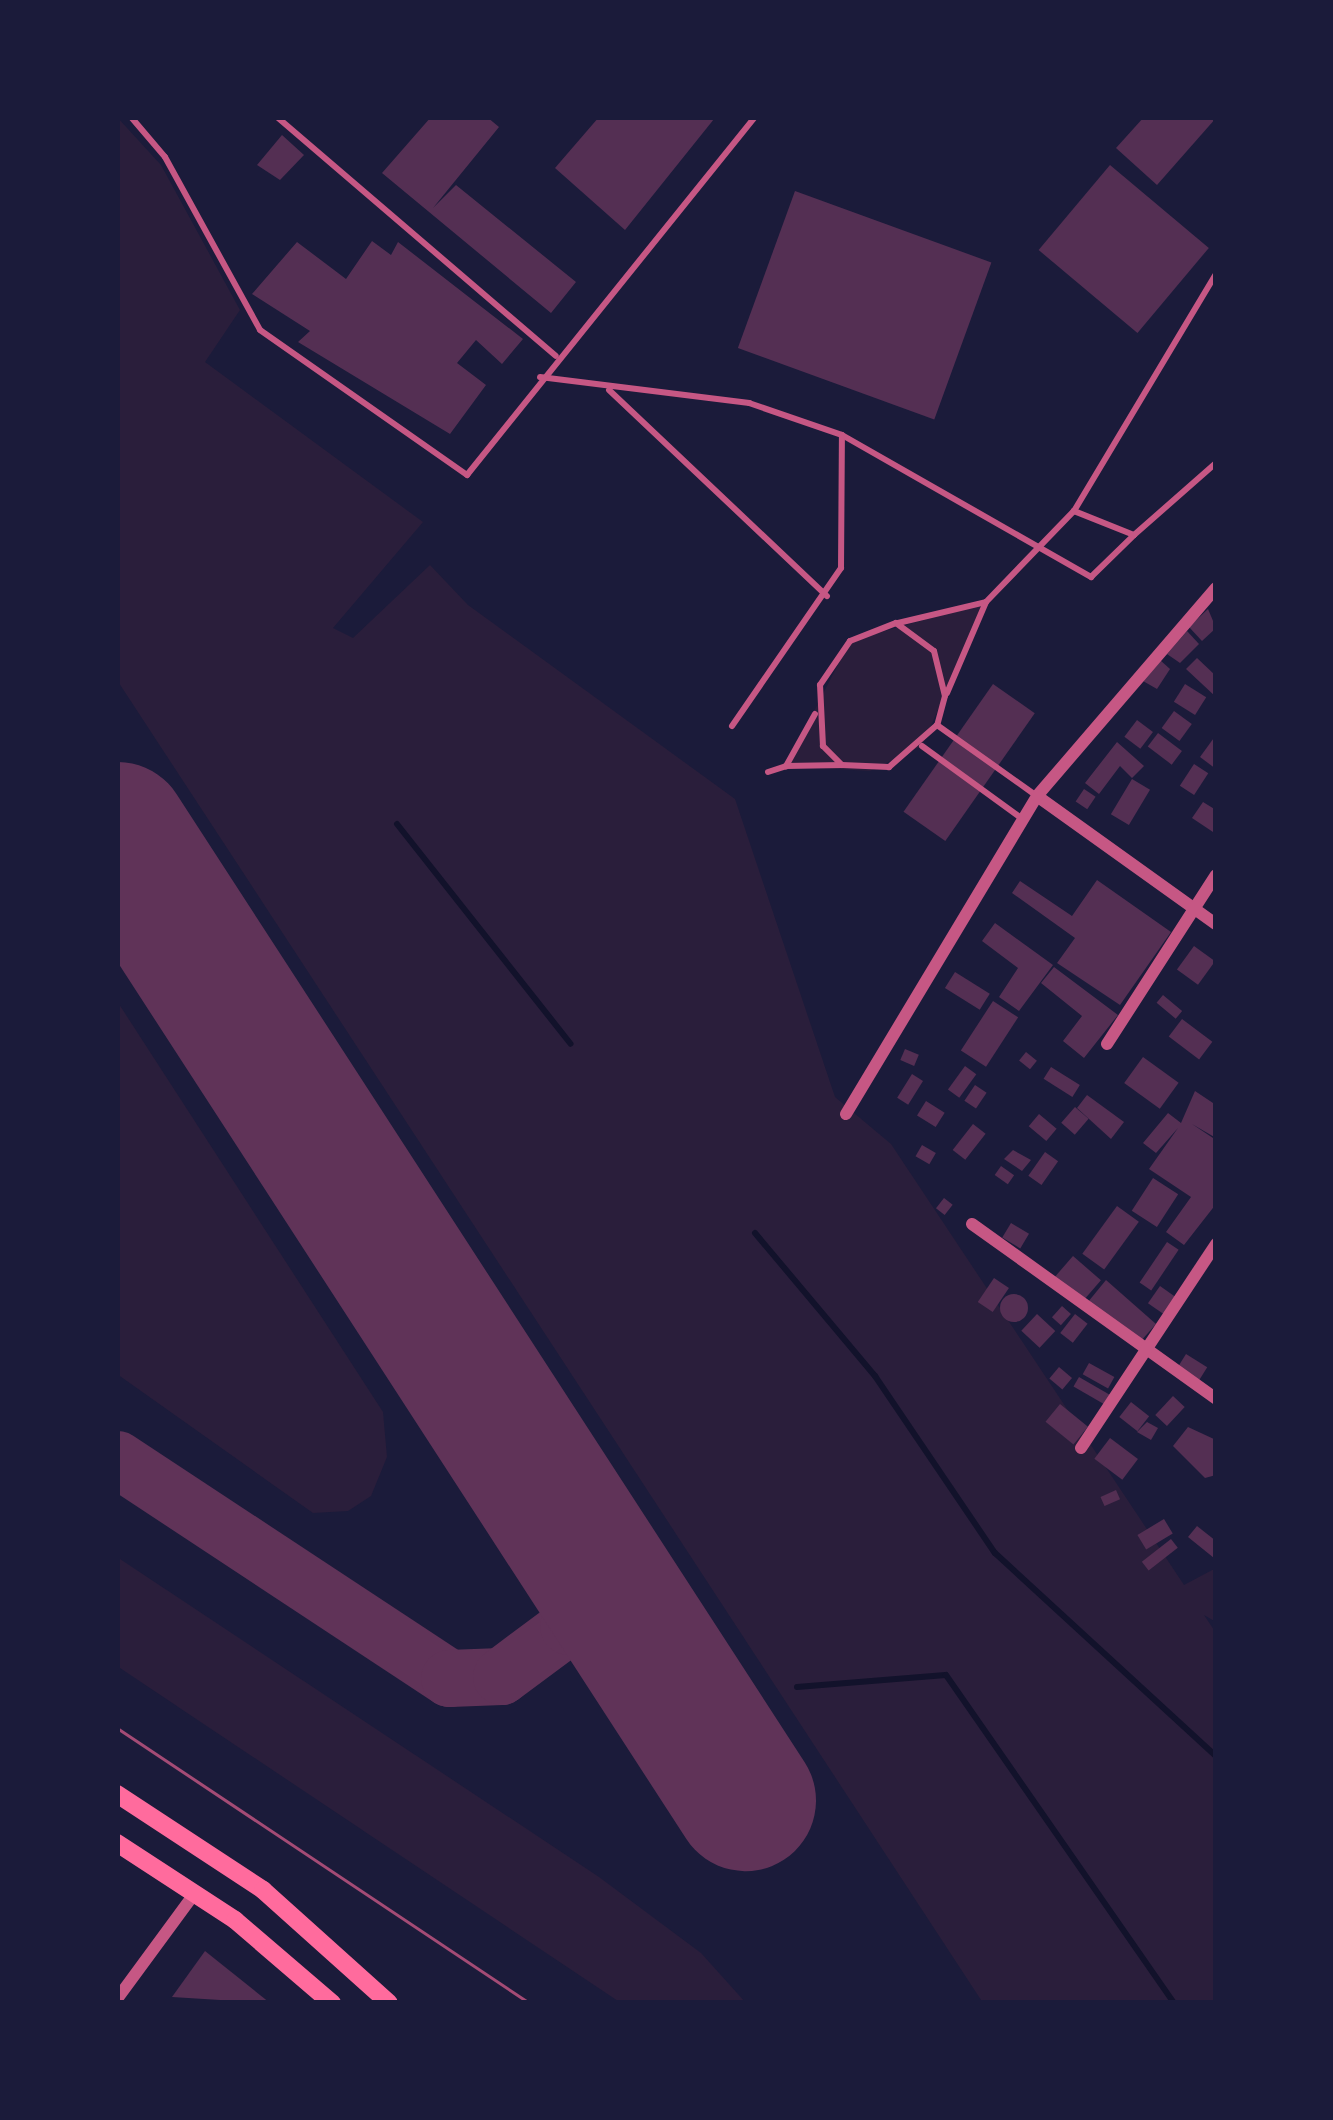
<!DOCTYPE html>
<html>
<head>
<meta charset="utf-8">
<style>
	body { margin:0 }
	#map { position:relative; width:1333px; height:2120px; overflow:hidden; background:#1b1b3a; font-family:Lato,sans-serif }
	div>[style] { position:absolute }
	.green>* { inset:0; background:#2a1e3b }
	.stream>* { height:6px; margin:-3px; padding:0 3px; transform-origin:3px; border-radius:3px; background:#12122b }
	.taxiway>* { height:57px; margin:-28.5px; padding:0 28.5px; transform-origin:28.5px; border-radius:28.5px; background:#603358 }
	.runway>* { height:141px; margin:-70.5px; padding:0 70.5px; transform-origin:70.5px; border-radius:70.5px; background:#603358 }
	.building>* { inset:0; background:#542f53; transform-origin:0 0 }
	.round { border-radius:50% }
	.service>* { height:6px; margin:-3px; padding:0 3px; transform-origin:3px; border-radius:3px; background:#c65784 }
	.minor>* { height:12px; margin:-6px; padding:0 6px; transform-origin:6px; border-radius:6px; background:#c65784 }
	.primary>* { height:18px; margin:-9px; padding:0 9px; transform-origin:9px; border-radius:9px; background:#ff6b9d }
	.tram>* { height:3px; margin:-1.5px; padding:0 1.5px; transform-origin:1.5px; border-radius:1.5px; background:#a44b75 }
	span { translate:-50% -50%; white-space:nowrap; text-align:center; line-height:1.15; -webkit-text-stroke:12px #1b1b3a; paint-order:stroke }
	.frame { position:absolute; inset:0; border:120px solid #1b1b3a; pointer-events:none }
</style>
</head>
<body>
<div id="map">
	<div class="green">
		<div style="clip-path:polygon(117px 117px,161px 165px,240px 310px,205px 362px,423px 522px,333px 628px,353px 638px,430px 565px,468px 605px,735px 799px,835px 1097px,891px 1144px,1184px 1585px,1216px 1568px,1216px 1622px,1204px 1615px,1216px 1633px,1216px 2003px,983px 2003px,117px 680px)"></div>
		<div style="clip-path:polygon(986px 602px,922px 746px,870px 771px,786px 766px,850px 641px)"></div>
		<div style="clip-path:polygon(117px 1001px,383px 1412px,387px 1457px,371px 1496px,348px 1511px,313px 1513px,117px 1374px)"></div>
		<div style="clip-path:polygon(117px 1557px,599px 1877px,701px 1953px,746px 2003px,621px 2003px,117px 1666px)"></div>
	</div>
	<div class="stream">
		<div style="left:397px;top:824px;width:280px;rotate:51.7deg"></div>
		<div style="left:755px;top:1233px;width:187px;rotate:50deg"></div>
		<div style="left:875px;top:1376px;width:214px;rotate:55.9deg"></div>
		<div style="left:995px;top:1553px;width:300px;rotate:42.6deg"></div>
		<div style="left:797px;top:1687px;width:149px;rotate:-4.6deg"></div>
		<div style="left:946px;top:1675px;width:399px;rotate:55.2deg"></div>
	</div>
	<div class="taxiway">
		<div style="left:117px;top:1459px;width:398px;rotate:33.4deg"></div>
		<div style="left:449px;top:1678px;width:52px;rotate:-2.2deg"></div>
		<div style="left:501px;top:1676px;width:84px;rotate:-36.7deg"></div>
		<div style="left:568px;top:1626px;width:49px;rotate:-75.7deg"></div>
		<div style="left:580px;top:1579px;width:73px;rotate:-108.4deg"></div>
	</div>
	<div class="runway">
		<div style="left:117px;top:832px;width:1154px;rotate:57.03deg"></div>
	</div>
	<div class="building">
		<div style="clip-path:polygon(431px 117px,487px 117px,499px 127px,433px 208px,456px 185px,576px 282px,551px 313px,382px 173px)"></div>
		<div style="clip-path:polygon(599px 117px,714px 119px,625px 230px,555px 168px)"></div>
		<div style="clip-path:polygon(1144px 117px,1216px 117px,1216px 118px,1157px 185px,1116px 148px)"></div>
		<div style="clip-path:polygon(282px 135px,304px 155px,280px 180px,257px 165px)"></div>
		<div style="left:1110px;top:165px;width:129px;height:111px;rotate:40deg"></div>
		<div style="left:795px;top:191px;width:209px;height:167px;rotate:20deg"></div>
		<div style="clip-path:polygon(372px 241px,391px 255px,398px 242px,523px 339px,502px 364px,476px 340px,457px 363px,486px 385px,450px 434px,298px 342px,310px 331px,252px 294px,297px 242px,346px 279px)"></div>
		<div style="clip-path:polygon(1208px 609px,1216px 628px,1202px 641px,1189px 627px)"></div>
		<div style="clip-path:polygon(1187px 631px,1199px 644px,1180px 663px,1167px 654px)"></div>
		<div style="clip-path:polygon(1197px 658px,1216px 676px,1216px 697px,1186px 669px)"></div>
		<div style="clip-path:polygon(1160px 660px,1170px 669px,1157px 689px,1143px 681px)"></div>
		<div style="left:993px;top:684px;width:51px;height:156px;rotate:35deg"></div>
		<div style="left:1185px;top:684px;width:25px;height:21px;rotate:32deg"></div>
		<div style="left:1174px;top:711px;width:22px;height:21px;rotate:36deg"></div>
		<div style="left:1137px;top:720px;width:20px;height:21px;rotate:37deg"></div>
		<div style="left:1158px;top:733px;width:30px;height:17px;rotate:37deg"></div>
		<div style="clip-path:polygon(1216px 735px,1216px 769px,1200px 757px)"></div>
		<div style="clip-path:polygon(1117px 742px,1144px 766px,1132px 778px,1120px 766px,1099px 794px,1085px 783px)"></div>
		<div style="left:1194px;top:764px;width:17px;height:26px;rotate:33deg"></div>
		<div style="left:1132px;top:779px;width:21px;height:41px;rotate:31deg"></div>
		<div style="left:1084px;top:789px;width:14px;height:15px;rotate:34deg"></div>
		<div style="clip-path:polygon(1203px 802px,1216px 810px,1216px 834px,1192px 818px)"></div>
		<div style="clip-path:polygon(1097px 880px,1171px 932px,1120px 1005px,1057px 963px,1075px 938px,1012px 893px,1020px 881px,1072px 916px)"></div>
		<div style="clip-path:polygon(995px 923px,1053px 965px,1019px 1011px,999px 997px,1018px 968px,982px 941px)"></div>
		<div style="left:1194px;top:946px;width:26px;height:29px;rotate:36deg"></div>
		<div style="clip-path:polygon(1054px 967px,1118px 1015px,1084px 1058px,1063px 1041px,1082px 1016px,1041px 983px)"></div>
		<div style="left:955px;top:972px;width:41px;height:19px;rotate:32deg"></div>
		<div style="left:1163px;top:995px;width:25px;height:10px;rotate:40deg"></div>
		<div style="left:993px;top:1001px;width:30px;height:59px;rotate:33deg"></div>
		<div style="left:1182px;top:1019px;width:38px;height:22px;rotate:37deg"></div>
		<div style="left:905px;top:1049px;width:15px;height:12px;rotate:23deg"></div>
		<div style="left:1026px;top:1052px;width:14px;height:11px;rotate:39deg"></div>
		<div style="left:1143px;top:1057px;width:44px;height:32px;rotate:36deg"></div>
		<div style="left:965px;top:1066px;width:14px;height:29px;rotate:36deg"></div>
		<div style="left:1051px;top:1067px;width:34px;height:14px;rotate:32deg"></div>
		<div style="left:912px;top:1074px;width:13px;height:28px;rotate:32deg"></div>
		<div style="left:975px;top:1085px;width:14px;height:19px;rotate:34deg"></div>
		<div style="clip-path:polygon(1195px 1091px,1216px 1105px,1216px 1138px,1192px 1124px,1216px 1140px,1216px 1204px,1184px 1245px,1166px 1232px,1191px 1197px,1149px 1169px,1178px 1128px,1156px 1153px,1143px 1143px,1168px 1113px,1181px 1123px)"></div>
		<div style="clip-path:polygon(1087px 1095px,1124px 1122px,1111px 1139px,1077px 1108px)"></div>
		<div style="left:926px;top:1101px;width:22px;height:17px;rotate:32deg"></div>
		<div style="left:1075px;top:1107px;width:18px;height:21px;rotate:41deg"></div>
		<div style="left:1039px;top:1114px;width:23px;height:16px;rotate:40deg"></div>
		<div style="left:973px;top:1124px;width:16px;height:33px;rotate:38deg"></div>
		<div style="left:922px;top:1145px;width:16px;height:13px;rotate:30deg"></div>
		<div style="clip-path:polygon(1013px 1150px,1031px 1160px,1022px 1171px,1004px 1159px)"></div>
		<div style="left:1045px;top:1152px;width:16px;height:29px;rotate:35deg"></div>
		<div style="left:1001px;top:1166px;width:16px;height:11px;rotate:35deg"></div>
		<div style="left:1153px;top:1178px;width:30px;height:39px;rotate:33deg"></div>
		<div style="left:944px;top:1198px;width:11px;height:13px;rotate:38deg"></div>
		<div style="left:1117px;top:1206px;width:27px;height:59px;rotate:36deg"></div>
		<div style="left:1011px;top:1223px;width:21px;height:17px;rotate:31deg"></div>
		<div style="left:1167px;top:1242px;width:14px;height:49px;rotate:34deg"></div>
		<div style="left:1073px;top:1256px;width:37px;height:28px;rotate:41deg"></div>
		<div style="left:994px;top:1278px;width:18px;height:29px;rotate:34deg"></div>
		<div style="clip-path:polygon(1106px 1280px,1156px 1324px,1140px 1342px,1088px 1302px)"></div>
		<div style="left:1160px;top:1286px;width:19px;height:21px;rotate:35deg"></div>
		<div class="round" style="left:1000px;top:1294px;width:28px;height:28px"></div>
		<div style="left:1062px;top:1306px;width:12px;height:15px;rotate:42deg"></div>
		<div style="left:1037px;top:1314px;width:25px;height:23px;rotate:43deg"></div>
		<div style="left:1075px;top:1314px;width:16px;height:24px;rotate:38deg"></div>
		<div style="left:1186px;top:1354px;width:25px;height:17px;rotate:32deg"></div>
		<div style="left:1089px;top:1363px;width:29px;height:13px;rotate:29deg"></div>
		<div style="left:1059px;top:1367px;width:17px;height:15px;rotate:40deg"></div>
		<div style="left:1079px;top:1377px;width:36px;height:11px;rotate:30deg"></div>
		<div style="left:1173px;top:1396px;width:16px;height:26px;rotate:43deg"></div>
		<div style="left:1131px;top:1402px;width:23px;height:19px;rotate:38deg"></div>
		<div style="left:1060px;top:1404px;width:36px;height:23px;rotate:39deg"></div>
		<div style="clip-path:polygon(1147px 1422px,1158px 1428px,1151px 1440px,1137px 1432px)"></div>
		<div style="clip-path:polygon(1188px 1427px,1216px 1440px,1216px 1475px,1205px 1478px,1173px 1446px)"></div>
		<div style="left:1110px;top:1438px;width:35px;height:26px;rotate:37deg"></div>
		<div style="left:1116px;top:1490px;width:10px;height:17px;rotate:66deg"></div>
		<div style="left:1164px;top:1519px;width:17px;height:31px;rotate:59deg"></div>
		<div style="clip-path:polygon(1197px 1526px,1216px 1541px,1214px 1558px,1188px 1537px)"></div>
		<div style="left:1171px;top:1539px;width:11px;height:37px;rotate:52deg"></div>
		<div style="clip-path:polygon(205px 1951px,270px 2003px,172px 1997px)"></div>
	</div>
	<div class="service">
		<div style="left:131px;top:117px;width:52px;rotate:49.6deg"></div>
		<div style="left:165px;top:157px;width:197px;rotate:61.2deg"></div>
		<div style="left:260px;top:330px;width:253px;rotate:35deg"></div>
		<div style="left:467px;top:475px;width:459px;rotate:-51.2deg"></div>
		<div style="left:277px;top:117px;width:367px;rotate:40.6deg"></div>
		<div style="left:540px;top:377px;width:211px;rotate:7.1deg"></div>
		<div style="left:749px;top:403px;width:98px;rotate:19deg"></div>
		<div style="left:842px;top:435px;width:287px;rotate:29.7deg"></div>
		<div style="left:1091px;top:577px;width:60px;rotate:-44.3deg"></div>
		<div style="left:1134px;top:535px;width:65px;rotate:-158.2deg"></div>
		<div style="left:609px;top:390px;width:300px;rotate:43.4deg"></div>
		<div style="left:1134px;top:535px;width:109px;rotate:-41.3deg"></div>
		<div style="left:986px;top:602px;width:127px;rotate:-46deg"></div>
		<div style="left:1074px;top:511px;width:276px;rotate:-59.1deg"></div>
		<div style="left:896px;top:623px;width:47px;rotate:36.4deg"></div>
		<div style="left:934px;top:651px;width:46px;rotate:76.3deg"></div>
		<div style="left:945px;top:696px;width:30px;rotate:105deg"></div>
		<div style="left:937px;top:725px;width:64px;rotate:138.8deg"></div>
		<div style="left:889px;top:767px;width:47px;rotate:-177.6deg"></div>
		<div style="left:842px;top:765px;width:27px;rotate:-135deg"></div>
		<div style="left:823px;top:746px;width:61px;rotate:-92.8deg"></div>
		<div style="left:820px;top:685px;width:53px;rotate:-55.7deg"></div>
		<div style="left:850px;top:641px;width:49px;rotate:-21.4deg"></div>
		<div style="left:898px;top:623px;width:90px;rotate:-13.4deg"></div>
		<div style="left:986px;top:602px;width:99px;rotate:113.2deg"></div>
		<div style="left:815px;top:714px;width:60px;rotate:119.1deg"></div>
		<div style="left:786px;top:766px;width:56px;rotate:-1deg"></div>
		<div style="left:937px;top:725px;width:119px;rotate:35.4deg"></div>
		<div style="left:732px;top:726px;width:192px;rotate:-55.4deg"></div>
		<div style="left:841px;top:568px;width:133px;rotate:-89.6deg"></div>
		<div style="left:922px;top:746px;width:122px;rotate:36deg"></div>
		<div style="left:768px;top:772px;width:19px;rotate:-18deg"></div>
	</div>
	<div class="minor">
		<div style="left:1037px;top:796px;width:220px;rotate:35.6deg"></div>
		<div style="left:1107px;top:1044px;width:201px;rotate:-57.2deg"></div>
		<div style="left:846px;top:1114px;width:371px;rotate:-59deg"></div>
		<div style="left:1037px;top:796px;width:274px;rotate:-49.3deg"></div>
		<div style="left:972px;top:1224px;width:300px;rotate:35.6deg"></div>
		<div style="left:1081px;top:1448px;width:245px;rotate:-56.5deg"></div>
		<div style="left:117px;top:1999px;width:130px;rotate:-53.7deg"></div>
	</div>
	<div class="primary">
		<div style="left:117px;top:1794px;width:175px;rotate:33.3deg"></div>
		<div style="left:263px;top:1890px;width:169px;rotate:41.9deg"></div>
		<div style="left:117px;top:1843px;width:141px;rotate:33.1deg"></div>
		<div style="left:235px;top:1920px;width:128px;rotate:40.6deg"></div>
	</div>
	<div class="tram">
		<div style="left:117px;top:1728px;width:496px;rotate:33.7deg"></div>
	</div>
	<div class="frame"></div>
</div>
</body>
</html>
